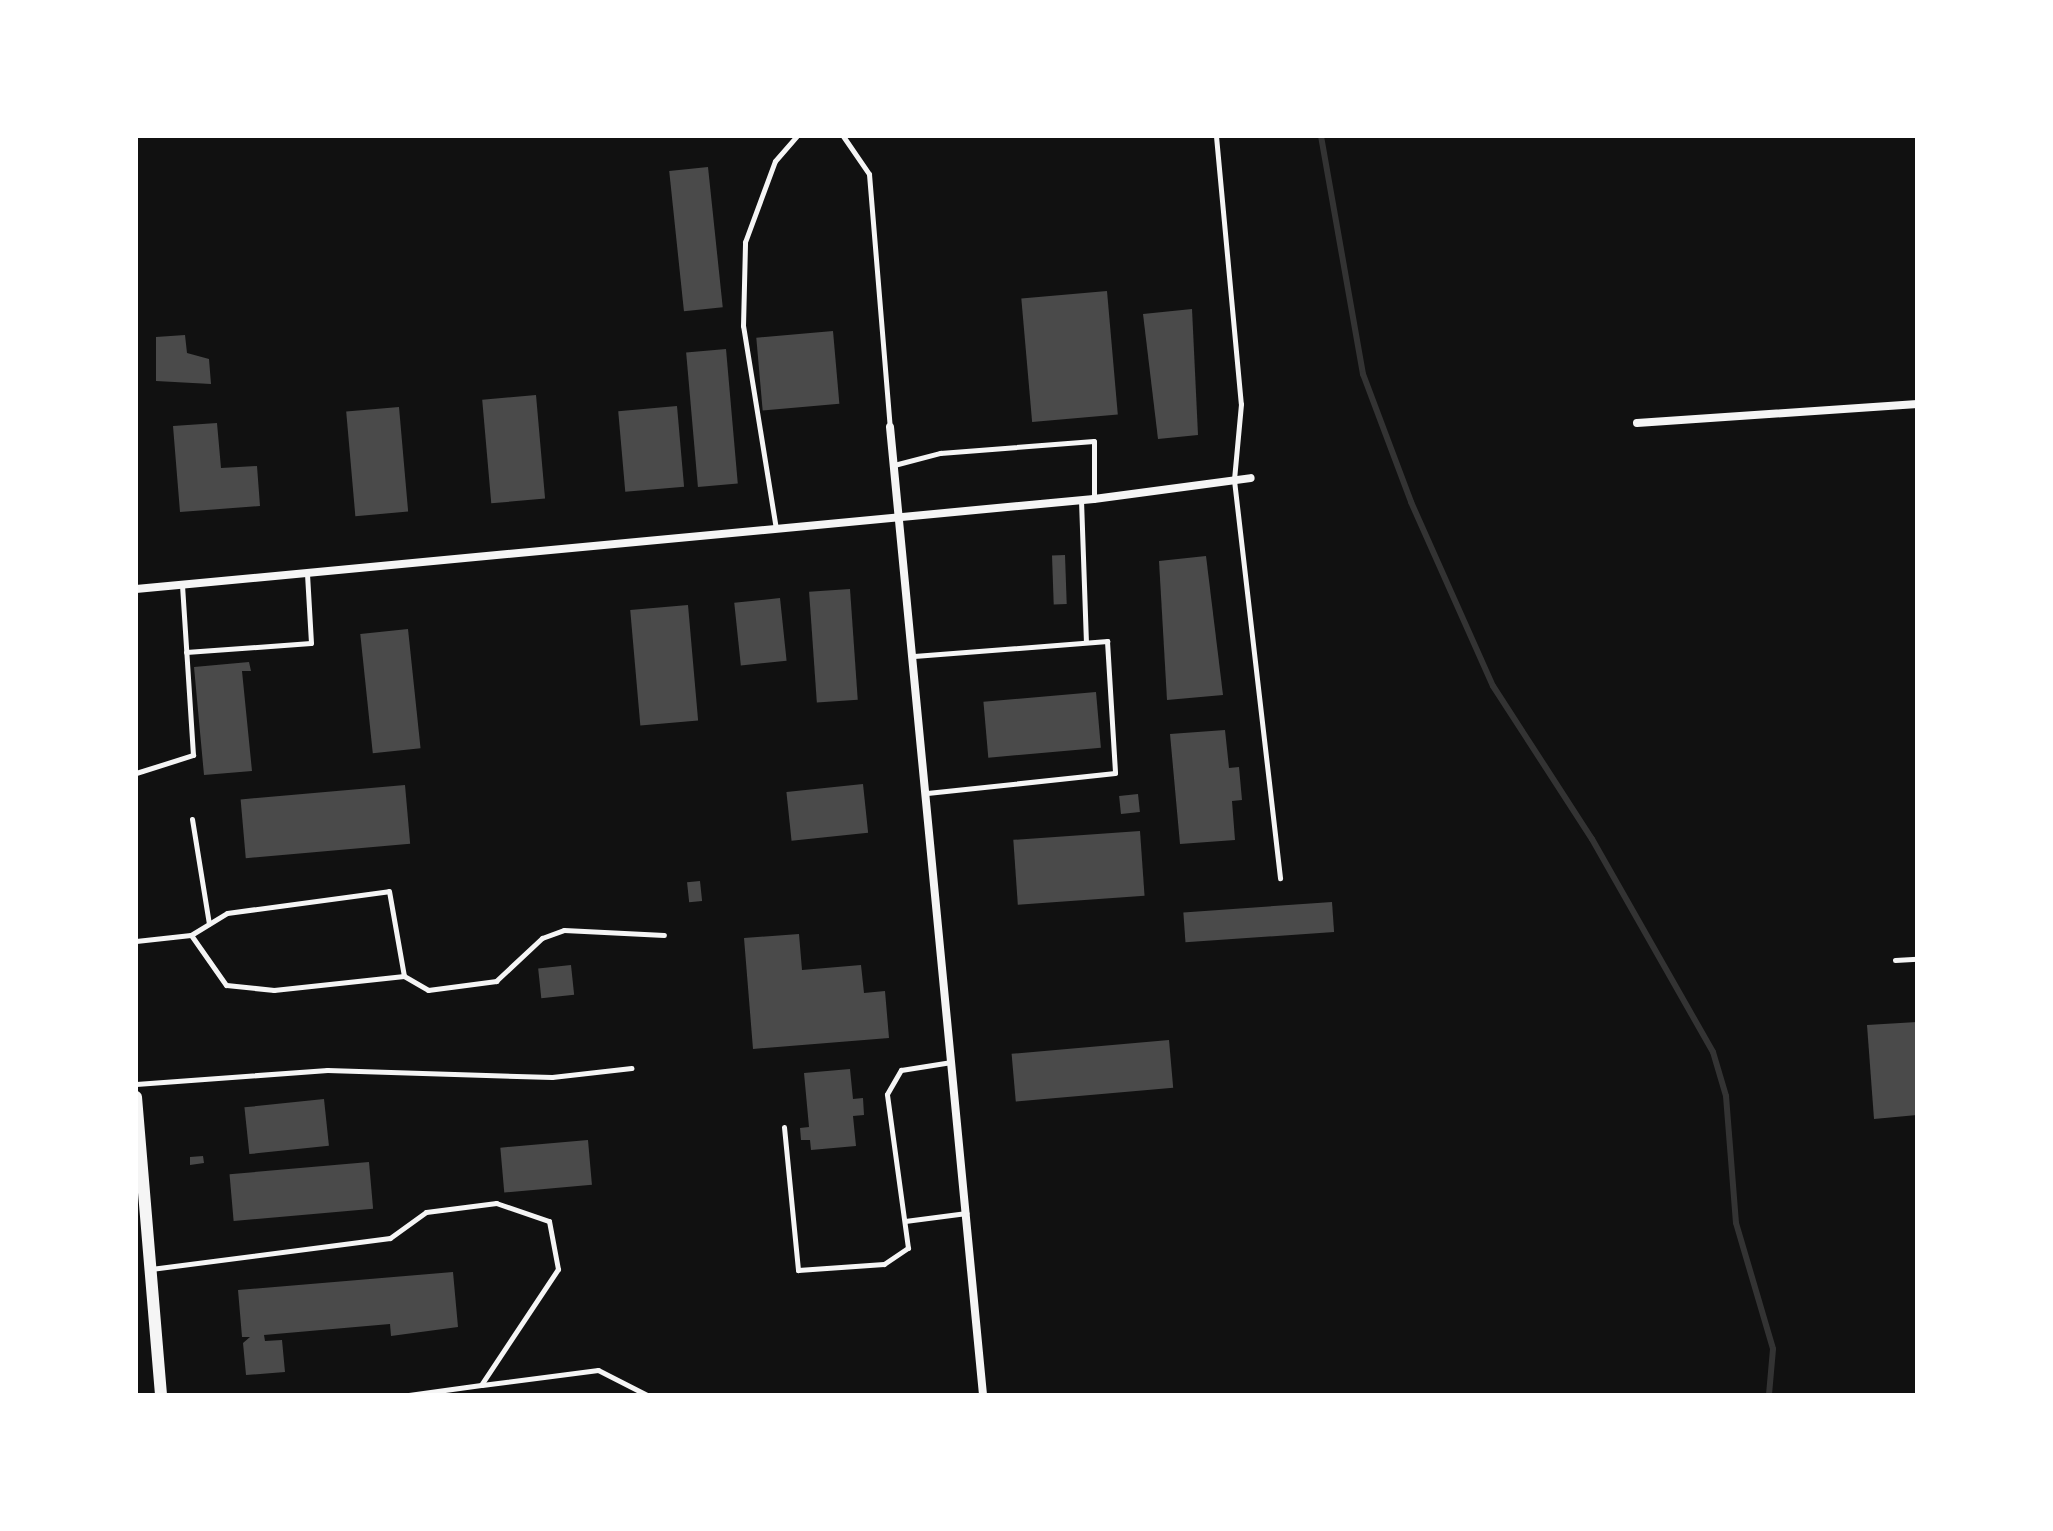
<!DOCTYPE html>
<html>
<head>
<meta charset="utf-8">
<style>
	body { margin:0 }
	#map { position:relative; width:2053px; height:1531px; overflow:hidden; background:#111; font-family:Literata,serif }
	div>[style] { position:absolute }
	.stream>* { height:6px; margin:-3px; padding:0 3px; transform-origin:3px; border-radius:3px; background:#333 }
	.building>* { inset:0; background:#4a4a4a; transform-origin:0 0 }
	.service>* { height:5px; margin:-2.5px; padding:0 2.5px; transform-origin:2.5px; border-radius:2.5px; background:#f5f5f5 }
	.minor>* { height:8px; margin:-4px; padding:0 4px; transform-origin:4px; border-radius:4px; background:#f5f5f5 }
	.tertiary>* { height:12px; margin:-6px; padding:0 6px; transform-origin:6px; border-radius:6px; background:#f5f5f5 }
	span { translate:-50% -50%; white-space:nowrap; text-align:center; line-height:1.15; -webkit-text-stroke:8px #fff; paint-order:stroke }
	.frame { position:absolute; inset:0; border:138px solid #fff; pointer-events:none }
</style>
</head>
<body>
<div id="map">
	<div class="stream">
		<div style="left:1321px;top:136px;width:242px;rotate:80deg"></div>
		<div style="left:1363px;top:374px;width:137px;rotate:69.4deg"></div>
		<div style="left:1411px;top:502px;width:201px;rotate:66deg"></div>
		<div style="left:1493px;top:686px;width:182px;rotate:57.1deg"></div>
		<div style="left:1592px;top:839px;width:245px;rotate:60.4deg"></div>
		<div style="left:1713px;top:1052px;width:46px;rotate:73.5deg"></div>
		<div style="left:1726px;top:1096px;width:127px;rotate:85.5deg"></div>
		<div style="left:1736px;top:1223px;width:131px;rotate:73.6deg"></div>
		<div style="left:1773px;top:1349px;width:46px;rotate:95deg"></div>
	</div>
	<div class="building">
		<div style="left:708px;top:167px;width:141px;height:39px;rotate:84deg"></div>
		<div style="left:1107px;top:291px;width:124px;height:86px;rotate:85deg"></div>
		<div style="clip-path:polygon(1192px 309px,1198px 435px,1158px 439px,1143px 314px)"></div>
		<div style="left:833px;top:331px;width:73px;height:77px;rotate:85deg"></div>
		<div style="clip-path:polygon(185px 335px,187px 353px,209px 359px,211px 384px,156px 381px,156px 337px)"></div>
		<div style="left:726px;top:349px;width:135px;height:40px;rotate:85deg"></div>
		<div style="left:536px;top:395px;width:104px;height:54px;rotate:85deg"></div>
		<div style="left:677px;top:406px;width:81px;height:59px;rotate:85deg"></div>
		<div style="left:399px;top:407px;width:105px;height:53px;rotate:85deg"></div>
		<div style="clip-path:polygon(217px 423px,221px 468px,257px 466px,260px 506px,180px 512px,173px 426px)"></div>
		<div style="left:1065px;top:555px;width:49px;height:13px;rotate:88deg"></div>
		<div style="clip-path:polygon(1206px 556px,1223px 695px,1167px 700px,1159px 561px)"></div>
		<div style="left:850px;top:589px;width:111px;height:41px;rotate:86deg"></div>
		<div style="left:780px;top:598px;width:63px;height:46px;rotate:84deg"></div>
		<div style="left:688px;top:605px;width:116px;height:58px;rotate:85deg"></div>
		<div style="left:408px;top:629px;width:120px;height:48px;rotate:84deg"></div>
		<div style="clip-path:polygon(249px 662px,251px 671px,242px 671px,252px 771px,204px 775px,194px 667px)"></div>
		<div style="left:1096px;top:692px;width:56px;height:113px;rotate:85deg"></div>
		<div style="clip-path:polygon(1225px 730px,1229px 768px,1239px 767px,1242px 800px,1232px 801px,1235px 840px,1180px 844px,1170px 734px)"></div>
		<div style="left:863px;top:784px;width:49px;height:77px;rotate:84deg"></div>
		<div style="left:405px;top:785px;width:59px;height:165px;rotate:85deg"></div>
		<div style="left:1138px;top:794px;width:18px;height:19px;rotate:84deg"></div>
		<div style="left:1140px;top:831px;width:65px;height:127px;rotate:86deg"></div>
		<div style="left:700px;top:881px;width:20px;height:13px;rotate:84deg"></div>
		<div style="left:1332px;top:902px;width:30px;height:149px;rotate:86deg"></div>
		<div style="clip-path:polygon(799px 934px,802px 970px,861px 965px,864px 993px,885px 991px,889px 1038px,753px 1049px,744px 938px)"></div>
		<div style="left:571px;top:965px;width:30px;height:33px;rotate:84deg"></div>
		<div style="clip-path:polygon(1917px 1022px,1917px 1115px,1874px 1119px,1867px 1025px)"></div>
		<div style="left:1169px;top:1040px;width:48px;height:158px;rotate:85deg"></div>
		<div style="clip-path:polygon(850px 1069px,853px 1099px,863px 1098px,864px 1115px,853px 1116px,856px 1146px,811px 1150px,810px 1140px,801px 1140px,800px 1128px,809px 1127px,804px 1073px)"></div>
		<div style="left:324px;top:1099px;width:47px;height:80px;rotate:84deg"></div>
		<div style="left:588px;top:1140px;width:45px;height:88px;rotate:85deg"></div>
		<div style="clip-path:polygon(203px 1156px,204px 1163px,190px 1165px,190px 1157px)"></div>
		<div style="left:369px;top:1162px;width:47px;height:140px;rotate:85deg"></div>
		<div style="clip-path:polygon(453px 1272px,458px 1327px,391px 1336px,390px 1324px,264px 1335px,265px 1341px,282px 1340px,285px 1372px,246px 1375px,243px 1343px,250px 1337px,242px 1337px,238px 1290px)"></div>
	</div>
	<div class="service">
		<div style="left:843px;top:136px;width:46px;rotate:55.6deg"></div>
		<div style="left:869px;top:174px;width:254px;rotate:85.3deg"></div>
		<div style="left:1216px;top:136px;width:269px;rotate:84.7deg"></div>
		<div style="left:1241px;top:404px;width:76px;rotate:95.3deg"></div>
		<div style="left:1234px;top:480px;width:401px;rotate:83.4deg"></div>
		<div style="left:894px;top:465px;width:48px;rotate:-14.6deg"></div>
		<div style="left:940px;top:453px;width:154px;rotate:-4.5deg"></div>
		<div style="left:1094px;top:441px;width:58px;rotate:90deg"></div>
		<div style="left:1081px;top:500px;width:142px;rotate:88deg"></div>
		<div style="left:776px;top:529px;width:206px;rotate:-99.2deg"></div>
		<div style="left:743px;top:326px;width:84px;rotate:-88.6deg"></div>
		<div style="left:745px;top:242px;width:86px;rotate:-69.7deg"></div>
		<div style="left:775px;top:161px;width:33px;rotate:-49deg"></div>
		<div style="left:186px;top:652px;width:125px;rotate:-4.1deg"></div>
		<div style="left:311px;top:643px;width:70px;rotate:-93.3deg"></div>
		<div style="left:914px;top:656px;width:194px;rotate:-4.4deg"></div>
		<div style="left:1107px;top:641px;width:132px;rotate:86.5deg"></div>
		<div style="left:1115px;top:773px;width:189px;rotate:173.9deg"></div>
		<div style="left:136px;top:773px;width:60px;rotate:-17.5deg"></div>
		<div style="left:193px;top:755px;width:171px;rotate:-93.7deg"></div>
		<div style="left:192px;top:819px;width:106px;rotate:80.8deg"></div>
		<div style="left:136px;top:941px;width:55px;rotate:-6.2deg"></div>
		<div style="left:191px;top:935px;width:42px;rotate:-31.4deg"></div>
		<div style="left:227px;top:913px;width:163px;rotate:-7.7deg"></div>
		<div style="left:389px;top:891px;width:86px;rotate:80deg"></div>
		<div style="left:404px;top:976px;width:131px;rotate:173.9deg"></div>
		<div style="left:274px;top:990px;width:48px;rotate:-174.1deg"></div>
		<div style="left:226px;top:985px;width:61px;rotate:-125deg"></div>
		<div style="left:1895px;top:960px;width:22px;rotate:-3deg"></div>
		<div style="left:404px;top:976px;width:28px;rotate:30deg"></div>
		<div style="left:428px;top:990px;width:69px;rotate:-7.5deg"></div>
		<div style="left:496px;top:981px;width:63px;rotate:-43.1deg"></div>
		<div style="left:542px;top:938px;width:23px;rotate:-20deg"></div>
		<div style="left:564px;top:930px;width:100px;rotate:2.9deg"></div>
		<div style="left:136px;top:1084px;width:192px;rotate:-4.2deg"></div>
		<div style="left:327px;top:1070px;width:225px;rotate:1.8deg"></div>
		<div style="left:552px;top:1077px;width:80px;rotate:-6.5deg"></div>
		<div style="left:784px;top:1127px;width:144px;rotate:84.4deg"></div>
		<div style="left:798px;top:1270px;width:86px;rotate:-4deg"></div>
		<div style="left:884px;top:1264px;width:29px;rotate:-34deg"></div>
		<div style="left:908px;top:1248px;width:155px;rotate:-97.8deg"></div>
		<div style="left:887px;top:1094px;width:28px;rotate:-60deg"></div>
		<div style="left:901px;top:1070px;width:51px;rotate:-9.1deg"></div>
		<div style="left:905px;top:1221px;width:62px;rotate:-7.5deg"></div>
		<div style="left:151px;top:1269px;width:241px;rotate:-7.4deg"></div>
		<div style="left:390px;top:1238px;width:44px;rotate:-35.8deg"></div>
		<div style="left:426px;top:1212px;width:71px;rotate:-7.3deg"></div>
		<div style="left:496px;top:1203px;width:56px;rotate:18.8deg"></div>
		<div style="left:549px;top:1221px;width:49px;rotate:79.4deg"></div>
		<div style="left:558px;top:1269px;width:139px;rotate:123.6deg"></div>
		<div style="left:481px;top:1385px;width:73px;rotate:172.1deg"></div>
		<div style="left:482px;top:1385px;width:117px;rotate:-7.4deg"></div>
		<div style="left:598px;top:1370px;width:55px;rotate:27deg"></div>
	</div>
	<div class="minor">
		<div style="left:1637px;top:423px;width:281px;rotate:-3.9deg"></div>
		<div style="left:890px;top:427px;width:972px;rotate:84.51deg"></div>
		<div style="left:136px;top:589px;width:962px;rotate:-5.37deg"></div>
		<div style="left:1094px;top:499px;width:158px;rotate:-7.6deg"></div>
	</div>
	<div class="tertiary">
		<div style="left:136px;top:1097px;width:299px;rotate:85.2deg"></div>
	</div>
	<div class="frame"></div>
</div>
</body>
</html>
